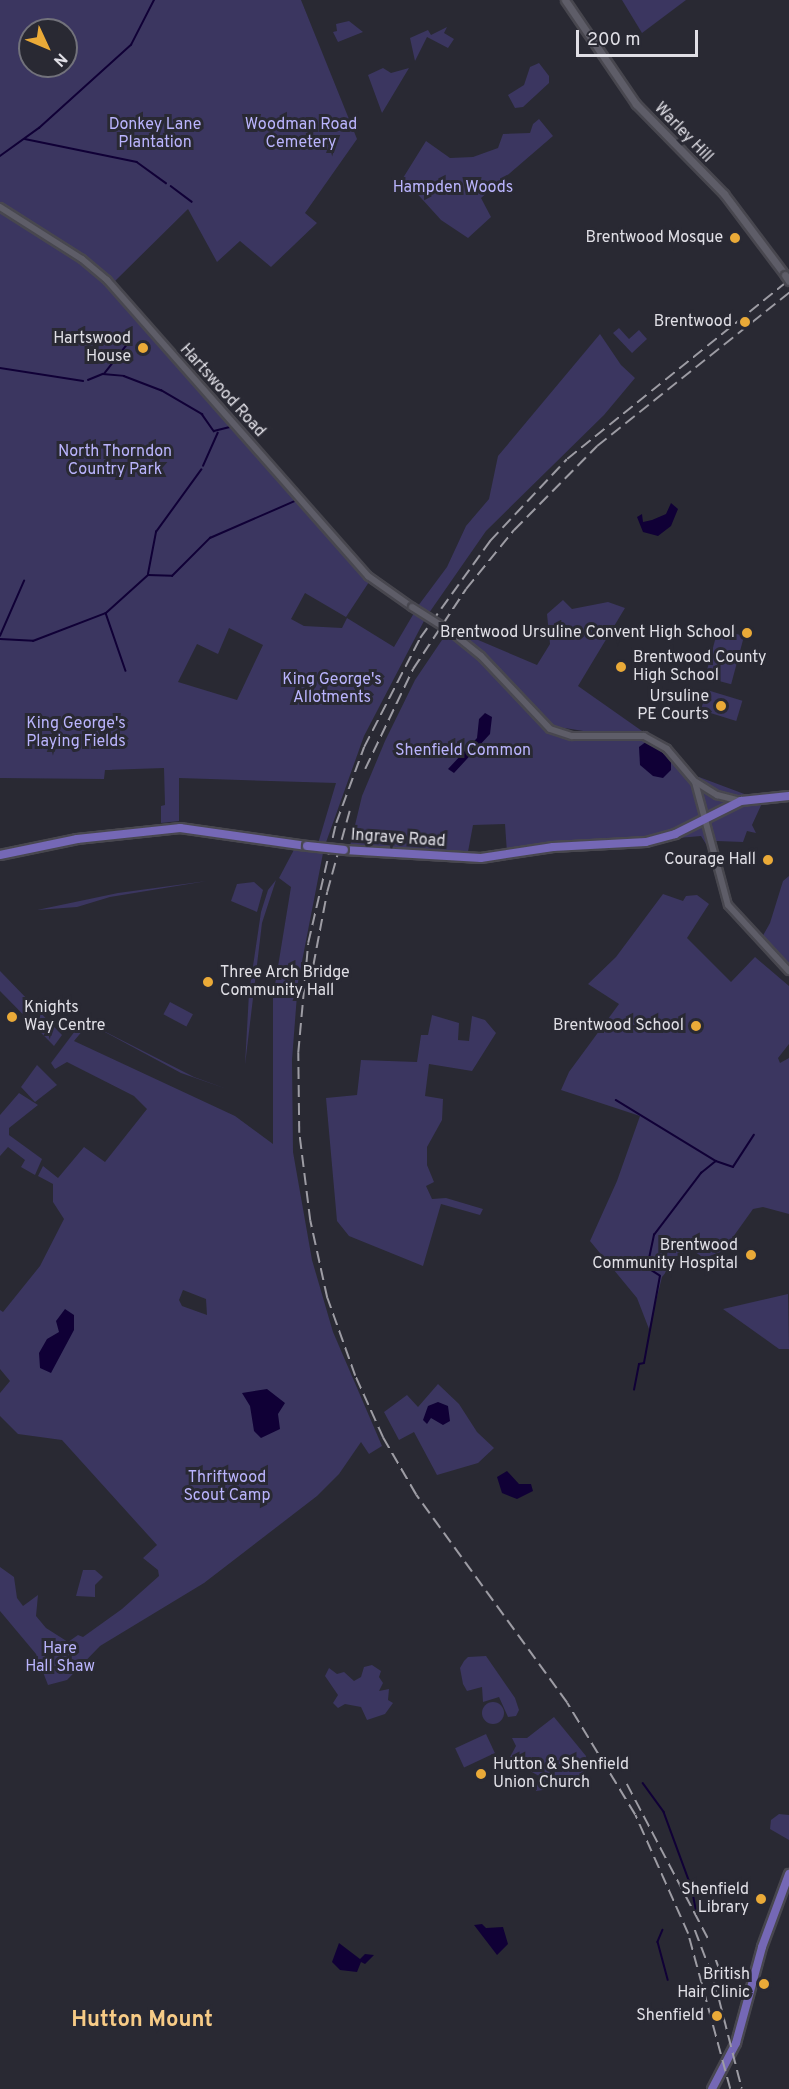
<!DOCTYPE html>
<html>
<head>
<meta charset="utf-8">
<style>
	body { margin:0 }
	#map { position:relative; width:789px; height:2089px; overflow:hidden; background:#292933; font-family:Overpass,sans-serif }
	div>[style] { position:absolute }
	.green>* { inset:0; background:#3b3660; transform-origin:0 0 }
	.round { border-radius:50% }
	.water>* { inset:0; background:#100036 }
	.stream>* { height:1.5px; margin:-0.75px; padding:0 0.75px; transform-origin:0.75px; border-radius:0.75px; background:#100036 }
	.roads { filter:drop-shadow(2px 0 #48474f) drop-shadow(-2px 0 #48474f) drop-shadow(0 2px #48474f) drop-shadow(0 -2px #48474f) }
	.tertiary>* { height:6px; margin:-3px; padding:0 3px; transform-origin:3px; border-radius:3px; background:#5e5d68 }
	.secondary>* { height:7px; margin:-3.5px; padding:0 3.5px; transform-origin:3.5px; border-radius:3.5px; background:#5e5d68 }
	.primary>* { height:8px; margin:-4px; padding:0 4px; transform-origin:4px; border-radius:4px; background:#7568b6 }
	.rail>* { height:1.5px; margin-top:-0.75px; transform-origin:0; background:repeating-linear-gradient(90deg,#9d9ca4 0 12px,transparent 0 18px) }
	.bridges { filter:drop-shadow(2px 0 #48474f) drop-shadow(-2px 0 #48474f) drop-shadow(0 2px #48474f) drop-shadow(0 -2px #48474f) }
	.tertiary-bridge>* { height:6px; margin:-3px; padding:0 3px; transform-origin:3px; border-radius:3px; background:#5e5d68 }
	.secondary-bridge>* { height:7px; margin:-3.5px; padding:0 3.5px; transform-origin:3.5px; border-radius:3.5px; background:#5e5d68 }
	.primary-bridge>* { height:8px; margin:-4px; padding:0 4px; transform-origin:4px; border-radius:4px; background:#7568b6 }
	.dots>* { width:16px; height:16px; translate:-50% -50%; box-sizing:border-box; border:3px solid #292933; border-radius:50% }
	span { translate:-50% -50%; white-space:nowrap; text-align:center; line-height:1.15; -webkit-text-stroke:6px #292933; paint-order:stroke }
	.park-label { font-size:16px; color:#bab4fd }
	.street-label { font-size:16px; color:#e0dfe6 }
	.poi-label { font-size:16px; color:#e0dfe6 }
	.right { translate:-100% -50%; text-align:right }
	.left { translate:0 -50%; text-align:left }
	.district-label { font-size:22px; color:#f7cb86; font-weight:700 }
	.north { position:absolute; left:18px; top:18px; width:60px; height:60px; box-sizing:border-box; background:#292933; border:2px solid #72727b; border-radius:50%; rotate:134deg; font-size:16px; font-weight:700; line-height:24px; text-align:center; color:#e0dfe6 }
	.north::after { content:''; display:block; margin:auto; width:21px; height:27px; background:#eaaa38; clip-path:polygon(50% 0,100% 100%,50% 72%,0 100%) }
	.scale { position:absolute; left:576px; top:30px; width:122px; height:27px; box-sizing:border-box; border:3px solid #e0dfe6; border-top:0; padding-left:8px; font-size:18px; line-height:21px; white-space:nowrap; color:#e0dfe6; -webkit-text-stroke:4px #292933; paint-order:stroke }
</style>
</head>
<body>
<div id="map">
	<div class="green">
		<div style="clip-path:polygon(evenodd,0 0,301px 0,357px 139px,305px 213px,317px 223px,271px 267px,240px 241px,217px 262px,188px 209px,115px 281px,108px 280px,371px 579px,346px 617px,305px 593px,291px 619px,304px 626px,342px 628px,347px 618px,394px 647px,414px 613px,425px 619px,364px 736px,324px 848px,298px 982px,292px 1060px,293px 1152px,312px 1260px,333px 1332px,382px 1446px,369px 1454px,361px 1442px,339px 1474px,317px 1496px,204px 1583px,100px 1646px,67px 1680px,48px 1685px,36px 1654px,0 1611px,0 1567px,14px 1577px,17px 1598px,23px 1606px,38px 1595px,36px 1616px,46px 1628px,68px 1642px,78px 1635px,83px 1637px,122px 1609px,159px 1576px,158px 1570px,143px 1558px,157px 1545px,62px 1440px,18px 1434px,0 1416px,0 1393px,10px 1381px,0 1369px,0 1310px,3px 1312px,40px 1266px,64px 1219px,53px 1202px,53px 1184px,38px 1176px,43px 1166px,58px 1178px,84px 1147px,105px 1162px,147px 1109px,134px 1096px,67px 1062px,55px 1069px,51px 1063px,78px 1027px,88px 1024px,74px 1041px,235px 1116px,273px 1144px,273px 997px,291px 887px,279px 878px,297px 844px,317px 847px,336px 783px,179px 778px,179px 821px,161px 823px,161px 806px,165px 805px,164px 768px,105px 770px,104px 779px,0 778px,0 0,30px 30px,66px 30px,66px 66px,30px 66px,30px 30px,0 0,229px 628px,263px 645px,237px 700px,178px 682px,197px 644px,218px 654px,229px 628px,0 0,183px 1290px,206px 1299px,207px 1315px,182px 1306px,179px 1300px,183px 1290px)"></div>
		<div style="clip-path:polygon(622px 0,686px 0,642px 33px)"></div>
		<div style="clip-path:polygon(349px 21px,363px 32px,338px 42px,333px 32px,337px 31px,336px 24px)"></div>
		<div style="clip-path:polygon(447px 27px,444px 33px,454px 39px,448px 48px,427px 37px,415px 61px,410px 38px,428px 30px,431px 35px)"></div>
		<div style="clip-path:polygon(539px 63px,549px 76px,549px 83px,523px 107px,515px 108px,508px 95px,524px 85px,530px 67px)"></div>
		<div style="clip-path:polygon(383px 68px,391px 73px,409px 68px,382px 113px,368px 75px)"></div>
		<div style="clip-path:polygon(539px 119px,553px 136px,481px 198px,491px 217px,468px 238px,441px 220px,403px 178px,426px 141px,450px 158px,473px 157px,498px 148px,503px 134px,530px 133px,533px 124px)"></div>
		<div style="clip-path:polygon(619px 328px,629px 339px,639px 330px,647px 339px,632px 353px,613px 333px)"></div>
		<div style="clip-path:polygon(600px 334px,621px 365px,635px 378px,604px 415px,486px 531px,429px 613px,418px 606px,447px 567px,466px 526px,489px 499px,498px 456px)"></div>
		<div style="clip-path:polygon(563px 600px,572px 609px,608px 602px,625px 608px,578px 686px,642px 731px,596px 733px,552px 726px,499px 670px,499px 675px,492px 673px,552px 732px,570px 739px,635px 740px,635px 736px,661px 744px,698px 784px,699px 777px,763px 801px,752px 825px,756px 833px,747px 831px,743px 842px,717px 841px,706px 844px,701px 836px,507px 853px,505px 824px,473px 825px,467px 857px,349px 850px,362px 796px,385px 741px,415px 680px,446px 634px,450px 631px,456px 635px,457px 631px,537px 665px,550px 644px,547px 614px)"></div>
		<div style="left:718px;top:629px;width:27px;height:50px;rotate:15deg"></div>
		<div style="left:707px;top:690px;width:37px;height:21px;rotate:17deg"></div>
		<div style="clip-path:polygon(789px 876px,789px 966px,761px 939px,770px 923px,783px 881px)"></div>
		<div style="clip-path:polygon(276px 880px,262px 923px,245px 1065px,249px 993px,261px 912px,268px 890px)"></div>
		<div style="clip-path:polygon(207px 881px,110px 897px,77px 907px,37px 910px,118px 893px)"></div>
		<div style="clip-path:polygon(254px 882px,263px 890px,257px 912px,231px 901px,237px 884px)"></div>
		<div style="clip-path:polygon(663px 894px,683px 901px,686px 896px,697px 895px,709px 904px,687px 938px,731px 982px,755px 957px,789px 986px,789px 1044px,778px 1058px,780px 1063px,789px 1058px,789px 1214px,763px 1207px,753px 1209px,723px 1251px,704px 1258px,695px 1252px,687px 1254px,673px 1264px,662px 1277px,649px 1329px,637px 1298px,590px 1241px,617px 1181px,640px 1116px,561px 1090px,569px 1072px,619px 1004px,588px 984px,616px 957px)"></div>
		<div style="clip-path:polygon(0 971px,62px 1035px,54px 1046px,0 991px)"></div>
		<div style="left:170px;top:1002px;width:26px;height:14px;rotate:28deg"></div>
		<div style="clip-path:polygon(432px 1015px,459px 1023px,458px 1040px,469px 1041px,472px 1016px,485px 1020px,496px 1033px,472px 1071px,429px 1064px,425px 1096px,443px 1099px,442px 1120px,427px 1147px,427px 1165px,434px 1182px,426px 1186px,432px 1199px,446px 1198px,483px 1209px,480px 1215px,441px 1204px,423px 1266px,349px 1236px,337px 1221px,326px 1098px,357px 1095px,361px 1060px,417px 1062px,421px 1035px,428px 1035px)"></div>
		<div style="clip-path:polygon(90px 1024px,194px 1077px,227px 1089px,181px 1073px)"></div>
		<div style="clip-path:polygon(37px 1065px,57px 1085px,35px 1102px,21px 1087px)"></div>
		<div style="clip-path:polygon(19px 1093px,38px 1105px,9px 1128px,9px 1135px,42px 1159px,35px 1175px,21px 1167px,25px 1160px,8px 1147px,0 1156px,0 1115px)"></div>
		<div style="clip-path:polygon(788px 1294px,789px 1349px,779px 1349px,723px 1309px)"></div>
		<div style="clip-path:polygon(438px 1384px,459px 1404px,477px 1432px,494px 1448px,478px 1463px,437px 1475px,414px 1432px,399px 1440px,384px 1412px,407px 1395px,418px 1407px)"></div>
		<div style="clip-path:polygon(83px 1570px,95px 1570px,103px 1577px,95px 1585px,95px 1597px,76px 1596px)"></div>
		<div style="clip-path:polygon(486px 1656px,515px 1698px,519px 1710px,516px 1716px,508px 1717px,499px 1697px,483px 1702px,482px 1687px,467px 1691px,463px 1684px,460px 1668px,464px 1661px,468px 1657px)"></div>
		<div style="clip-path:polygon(372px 1665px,381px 1671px,379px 1677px,383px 1683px,379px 1691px,389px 1689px,388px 1700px,393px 1703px,385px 1714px,367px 1720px,361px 1707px,345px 1704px,338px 1708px,333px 1703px,338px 1695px,325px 1676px,329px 1668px,337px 1674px,344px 1672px,354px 1681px,361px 1677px,364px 1667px)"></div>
		<div class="round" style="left:482px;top:1702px;width:22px;height:22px"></div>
		<div style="clip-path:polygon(554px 1717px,586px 1756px,584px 1784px,536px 1791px,539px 1776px,509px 1759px,516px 1746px,512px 1738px,527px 1738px)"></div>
		<div style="left:486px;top:1734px;width:21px;height:34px;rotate:65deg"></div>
		<div style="clip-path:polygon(779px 1814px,789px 1815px,789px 1840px,770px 1829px,771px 1820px)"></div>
	</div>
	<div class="water">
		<div style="clip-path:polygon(671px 503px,678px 509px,671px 526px,658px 536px,643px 532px,637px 517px,642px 514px,643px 522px,652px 520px,666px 514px)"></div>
		<div style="clip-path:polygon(485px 713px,492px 717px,490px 734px,454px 773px,448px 769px,477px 738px,479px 719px)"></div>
		<div style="clip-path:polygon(647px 741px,671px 759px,671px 770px,663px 778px,653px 776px,640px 765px,639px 747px)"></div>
		<div style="clip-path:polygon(65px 1309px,74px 1315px,74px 1330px,51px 1373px,40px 1368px,39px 1353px,47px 1339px,59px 1332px,56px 1321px)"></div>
		<div style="clip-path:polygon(267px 1389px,285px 1403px,278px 1414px,280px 1429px,261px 1438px,254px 1431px,250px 1406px,242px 1393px)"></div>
		<div style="clip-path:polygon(438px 1402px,448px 1406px,450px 1421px,443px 1425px,431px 1418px,427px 1424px,423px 1420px,428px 1406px)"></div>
		<div style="clip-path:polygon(507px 1471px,519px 1484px,531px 1484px,533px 1491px,517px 1499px,502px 1493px,497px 1477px)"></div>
		<div style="clip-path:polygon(482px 1924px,486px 1928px,503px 1927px,508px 1944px,497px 1955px,474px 1925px)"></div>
		<div style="clip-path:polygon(339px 1943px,360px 1959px,365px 1954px,374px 1955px,365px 1964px,361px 1962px,357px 1972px,340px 1970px,332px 1962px)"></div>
	</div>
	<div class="stream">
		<div style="left:25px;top:139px;width:114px;rotate:11.6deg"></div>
		<div style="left:137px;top:162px;width:36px;rotate:36deg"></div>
		<div style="left:0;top:156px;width:48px;rotate:-35.7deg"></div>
		<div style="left:39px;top:128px;width:124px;rotate:-42.1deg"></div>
		<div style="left:131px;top:45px;width:51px;rotate:-62.9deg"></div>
		<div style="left:171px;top:186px;width:26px;rotate:37deg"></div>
		<div style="left:0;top:368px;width:84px;rotate:8.9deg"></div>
		<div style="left:104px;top:374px;width:41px;rotate:-52deg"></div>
		<div style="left:88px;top:380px;width:16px;rotate:-22deg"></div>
		<div style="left:103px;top:374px;width:21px;rotate:5deg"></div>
		<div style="left:124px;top:376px;width:40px;rotate:21deg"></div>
		<div style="left:161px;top:390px;width:48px;rotate:30.3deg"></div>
		<div style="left:202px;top:414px;width:21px;rotate:55deg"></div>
		<div style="left:214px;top:431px;width:16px;rotate:-14deg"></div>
		<div style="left:203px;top:466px;width:36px;rotate:-66deg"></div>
		<div style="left:148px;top:574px;width:43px;rotate:-79.2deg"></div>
		<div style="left:156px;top:532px;width:77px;rotate:-54deg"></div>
		<div style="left:106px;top:613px;width:61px;rotate:71deg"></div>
		<div style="left:0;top:636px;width:60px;rotate:-66.4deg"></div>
		<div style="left:0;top:639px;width:33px;rotate:3deg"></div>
		<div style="left:33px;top:641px;width:78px;rotate:-21deg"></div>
		<div style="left:106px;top:613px;width:57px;rotate:-42.1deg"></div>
		<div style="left:148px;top:575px;width:24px;rotate:2deg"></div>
		<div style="left:172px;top:576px;width:54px;rotate:-45deg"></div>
		<div style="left:210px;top:538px;width:93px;rotate:-23.5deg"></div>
		<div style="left:616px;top:1100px;width:117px;rotate:31.4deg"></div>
		<div style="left:716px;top:1161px;width:18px;rotate:19deg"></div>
		<div style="left:733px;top:1167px;width:38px;rotate:-57deg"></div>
		<div style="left:634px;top:1390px;width:26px;rotate:-79deg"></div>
		<div style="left:639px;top:1364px;width:5px;rotate:-11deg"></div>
		<div style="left:644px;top:1363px;width:88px;rotate:-79.6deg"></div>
		<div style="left:660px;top:1276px;width:15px;rotate:-148deg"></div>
		<div style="left:647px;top:1268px;width:34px;rotate:-78deg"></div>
		<div style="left:654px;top:1235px;width:78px;rotate:-52.8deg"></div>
		<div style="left:701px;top:1173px;width:19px;rotate:-39deg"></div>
		<div style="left:643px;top:1783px;width:36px;rotate:54deg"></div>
		<div style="left:664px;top:1812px;width:81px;rotate:69.8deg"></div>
		<div style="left:695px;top:1885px;width:4px;rotate:135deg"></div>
		<div style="left:692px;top:1888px;width:21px;rotate:79deg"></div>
		<div style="left:663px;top:1930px;width:13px;rotate:113deg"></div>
		<div style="left:658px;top:1942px;width:39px;rotate:75deg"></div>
	</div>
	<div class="roads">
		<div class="tertiary">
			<div style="left:0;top:207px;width:97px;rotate:32.4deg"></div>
			<div style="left:82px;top:259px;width:33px;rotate:40deg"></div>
			<div style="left:107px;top:280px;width:395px;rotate:48.6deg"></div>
			<div style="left:368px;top:576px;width:54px;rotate:35.2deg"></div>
			<div style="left:450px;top:631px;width:40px;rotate:39deg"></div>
			<div style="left:481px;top:656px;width:100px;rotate:46.6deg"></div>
			<div style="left:550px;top:729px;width:23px;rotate:18deg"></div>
			<div style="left:572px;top:736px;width:72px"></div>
			<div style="left:644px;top:736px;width:26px;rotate:29deg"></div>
			<div style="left:667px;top:749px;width:43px;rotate:49.7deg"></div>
			<div style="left:695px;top:782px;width:127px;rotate:75deg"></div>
			<div style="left:728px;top:905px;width:90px;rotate:47.3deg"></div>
			<div style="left:696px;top:782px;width:25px;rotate:32deg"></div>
			<div style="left:717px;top:795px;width:25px;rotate:14deg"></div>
		</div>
		<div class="secondary">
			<div style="left:565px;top:0;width:126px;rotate:55.7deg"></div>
			<div style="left:636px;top:104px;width:126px;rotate:45.6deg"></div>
			<div style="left:724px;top:194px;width:101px;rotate:53deg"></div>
		</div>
		<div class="primary">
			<div style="left:344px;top:850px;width:137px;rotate:3.3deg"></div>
			<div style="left:481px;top:858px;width:73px;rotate:-8.7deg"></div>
			<div style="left:553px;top:847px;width:93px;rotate:-3.1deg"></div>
			<div style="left:646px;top:842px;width:30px;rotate:-15deg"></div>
			<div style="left:675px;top:834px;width:74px;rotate:-26.6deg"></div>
			<div style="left:741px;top:801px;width:48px;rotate:-5.9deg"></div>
			<div style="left:0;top:855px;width:79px;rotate:-11.7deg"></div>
			<div style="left:77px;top:839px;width:104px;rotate:-6.1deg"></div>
			<div style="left:180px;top:828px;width:128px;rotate:8.1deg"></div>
			<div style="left:712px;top:2089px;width:52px;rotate:-62.4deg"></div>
			<div style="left:736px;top:2043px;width:99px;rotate:-74.8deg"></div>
			<div style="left:762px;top:1947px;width:78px;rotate:-69.7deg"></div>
		</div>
	</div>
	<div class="rail">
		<div style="left:365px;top:769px;width:111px;rotate:-64.4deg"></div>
		<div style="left:413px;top:669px;width:96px;rotate:-56.5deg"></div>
		<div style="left:466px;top:589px;width:76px;rotate:-50.9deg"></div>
		<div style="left:514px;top:530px;width:118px;rotate:-45.3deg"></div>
		<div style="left:597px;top:446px;width:246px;rotate:-38.6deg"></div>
		<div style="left:313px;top:966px;width:75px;rotate:-79.3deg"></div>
		<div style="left:327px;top:892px;width:86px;rotate:-74.5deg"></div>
		<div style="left:627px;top:1784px;width:174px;rotate:62.3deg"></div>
		<div style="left:695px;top:1930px;width:57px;rotate:69.3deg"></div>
		<div style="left:715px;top:1983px;width:109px;rotate:75.7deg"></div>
		<div style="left:716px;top:1960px;width:40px;rotate:69.8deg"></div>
		<div style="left:730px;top:2089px;width:161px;rotate:-105.2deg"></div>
		<div style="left:688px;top:1934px;width:130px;rotate:-114deg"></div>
		<div style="left:635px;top:1815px;width:131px;rotate:-121.3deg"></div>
		<div style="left:567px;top:1703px;width:257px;rotate:-126deg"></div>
		<div style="left:416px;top:1495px;width:66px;rotate:-120.1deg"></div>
		<div style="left:383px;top:1438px;width:68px;rotate:-114.3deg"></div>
		<div style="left:355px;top:1376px;width:83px;rotate:-109.7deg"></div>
		<div style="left:327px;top:1298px;width:79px;rotate:-102.4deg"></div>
		<div style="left:310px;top:1221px;width:89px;rotate:-97.1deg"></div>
		<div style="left:299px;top:1133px;width:80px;rotate:-90.7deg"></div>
		<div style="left:298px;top:1053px;width:110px;rotate:-84.8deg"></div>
		<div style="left:308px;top:943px;width:123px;rotate:-76.9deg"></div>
		<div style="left:336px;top:823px;width:81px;rotate:-69.8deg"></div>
		<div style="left:364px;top:747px;width:123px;rotate:-62.8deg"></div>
		<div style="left:420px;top:638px;width:120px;rotate:-54.2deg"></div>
		<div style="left:490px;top:541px;width:112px;rotate:-46.8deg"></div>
		<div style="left:567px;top:459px;width:285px;rotate:-38.9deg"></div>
	</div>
	<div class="bridges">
		<div class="tertiary-bridge">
			<div style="left:412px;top:607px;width:45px;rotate:32.3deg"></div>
		</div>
		<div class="secondary-bridge">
			<div style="left:785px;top:275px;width:7px;rotate:56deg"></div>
		</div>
		<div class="primary-bridge">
			<div style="left:307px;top:846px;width:37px;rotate:6deg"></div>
		</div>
	</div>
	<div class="dots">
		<div style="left:735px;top:238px;background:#eaaa38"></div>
		<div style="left:745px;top:322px;background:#eaaa38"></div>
		<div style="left:143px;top:348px;background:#eaaa38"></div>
		<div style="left:747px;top:633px;background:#eaaa38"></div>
		<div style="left:621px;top:667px;background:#eaaa38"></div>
		<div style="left:721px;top:706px;background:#eaaa38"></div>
		<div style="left:768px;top:860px;background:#eaaa38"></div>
		<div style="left:208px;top:982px;background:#eaaa38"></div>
		<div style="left:12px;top:1017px;background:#eaaa38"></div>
		<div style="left:696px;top:1026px;background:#eaaa38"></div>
		<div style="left:751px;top:1255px;background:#eaaa38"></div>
		<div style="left:481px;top:1774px;background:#eaaa38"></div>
		<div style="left:761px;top:1899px;background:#eaaa38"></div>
		<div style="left:764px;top:1984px;background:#eaaa38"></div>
		<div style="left:717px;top:2016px;background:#eaaa38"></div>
	</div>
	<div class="park-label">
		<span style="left:155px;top:134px">Donkey Lane<br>Plantation</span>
		<span style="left:301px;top:134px">Woodman Road<br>Cemetery</span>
		<span style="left:453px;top:188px">Hampden Woods</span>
		<span style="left:115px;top:461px">North Thorndon<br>Country Park</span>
		<span style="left:332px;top:689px">King George's<br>Allotments</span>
		<span style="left:76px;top:733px">King George's<br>Playing Fields</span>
		<span style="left:463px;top:751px">Shenfield Common</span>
		<span style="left:227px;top:1487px">Thriftwood<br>Scout Camp</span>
		<span style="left:60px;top:1658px">Hare<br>Hall Shaw</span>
	</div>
	<div class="street-label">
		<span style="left:683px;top:133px;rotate:46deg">Warley Hill</span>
		<span style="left:222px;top:391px;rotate:48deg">Hartswood Road</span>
		<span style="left:398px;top:839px;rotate:4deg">Ingrave Road</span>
	</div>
	<div class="poi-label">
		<span class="right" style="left:723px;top:238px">Brentwood Mosque</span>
		<span class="right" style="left:732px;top:322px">Brentwood</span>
		<span class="right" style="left:131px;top:348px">Hartswood<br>House</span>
		<span class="right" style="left:735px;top:633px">Brentwood Ursuline Convent High School</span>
		<span class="left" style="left:633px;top:667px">Brentwood County<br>High School</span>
		<span class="right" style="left:709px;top:706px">Ursuline<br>PE Courts</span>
		<span class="right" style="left:756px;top:860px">Courage Hall</span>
		<span class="left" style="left:220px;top:982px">Three Arch Bridge<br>Community Hall</span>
		<span class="left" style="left:24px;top:1017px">Knights<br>Way Centre</span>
		<span class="right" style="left:684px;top:1026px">Brentwood School</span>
		<span class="right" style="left:738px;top:1255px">Brentwood<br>Community Hospital</span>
		<span class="left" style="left:493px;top:1774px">Hutton &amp; Shenfield<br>Union Church</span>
		<span class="right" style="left:749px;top:1899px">Shenfield<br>Library</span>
		<span class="right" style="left:750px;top:1984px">British<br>Hair Clinic</span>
		<span class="right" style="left:704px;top:2016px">Shenfield</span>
	</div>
	<div class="district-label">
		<span style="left:142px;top:2021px">Hutton Mount</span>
	</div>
	<div class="north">N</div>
	<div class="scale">200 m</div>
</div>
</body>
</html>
